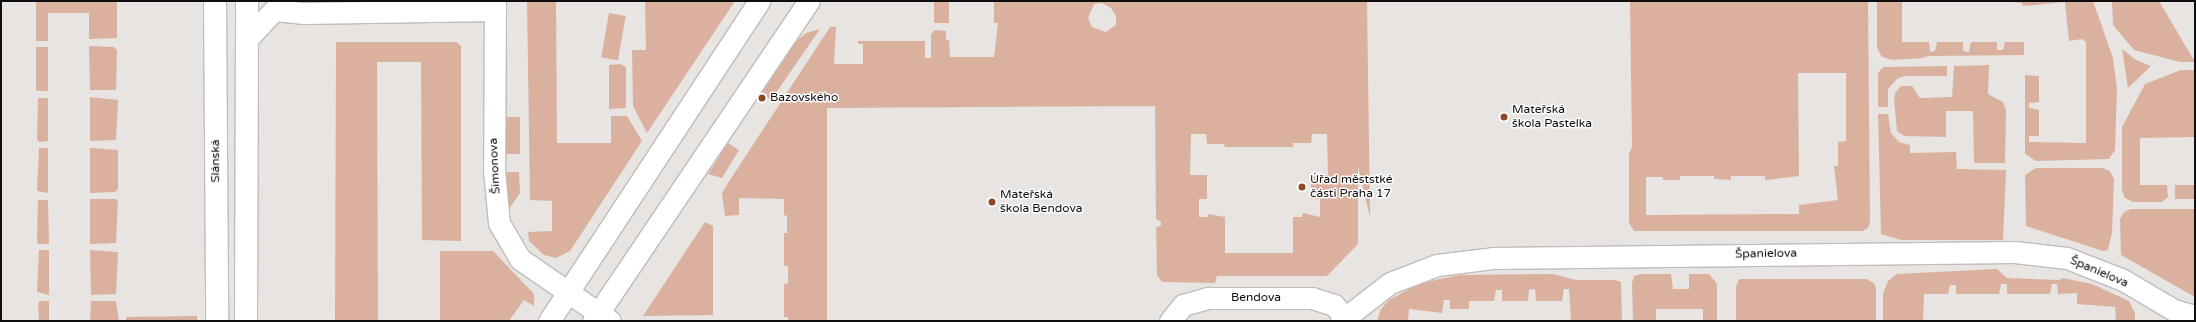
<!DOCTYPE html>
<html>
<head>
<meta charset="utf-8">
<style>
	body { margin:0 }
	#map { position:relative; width:2196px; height:322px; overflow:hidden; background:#e8e4e2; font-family:"Varela Round",sans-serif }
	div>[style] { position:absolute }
	.green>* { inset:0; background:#dab19f; transform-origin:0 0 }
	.roads { filter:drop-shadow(1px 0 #c0bcbb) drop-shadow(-1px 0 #c0bcbb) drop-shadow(0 1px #c0bcbb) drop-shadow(0 -1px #c0bcbb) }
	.street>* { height:21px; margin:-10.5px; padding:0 10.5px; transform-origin:10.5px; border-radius:10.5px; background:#fff }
	.secondary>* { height:22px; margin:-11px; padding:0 11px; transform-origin:11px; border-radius:11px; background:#fff }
	.dots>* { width:11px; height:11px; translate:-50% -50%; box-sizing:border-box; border:2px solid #fff; border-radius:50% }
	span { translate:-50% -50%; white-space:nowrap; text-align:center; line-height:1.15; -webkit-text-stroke:3px #fff; paint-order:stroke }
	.poi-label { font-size:12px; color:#0f0d0d }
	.left { translate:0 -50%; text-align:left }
	.street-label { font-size:12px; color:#0f0d0d }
	.frame { position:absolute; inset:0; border:2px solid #0f0d0d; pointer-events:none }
</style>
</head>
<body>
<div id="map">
	<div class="green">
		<div style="clip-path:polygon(36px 1px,117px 1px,117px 38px,89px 39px,89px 13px,48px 13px,48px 41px,36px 41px)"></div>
		<div style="clip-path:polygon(527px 1px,556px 1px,557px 143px,611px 143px,611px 116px,627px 116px,642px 141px,570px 251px,556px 258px,544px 255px,529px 241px,528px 232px,552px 231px,552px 201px,530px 200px)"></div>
		<div style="clip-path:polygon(645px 1px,735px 1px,647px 133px,633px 106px,632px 50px,646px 50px)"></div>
		<div style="left:934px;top:1px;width:15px;height:22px"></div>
		<div style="clip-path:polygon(evenodd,994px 1px,1367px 1px,1370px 217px,1358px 167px,1358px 244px,1327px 276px,1217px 276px,1215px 283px,1162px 282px,1157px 275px,1156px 228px,1161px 225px,1161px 222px,1156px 219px,1155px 106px,827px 108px,827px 321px,788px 321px,788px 317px,784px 317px,784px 284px,788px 283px,788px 266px,784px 266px,784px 233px,787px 233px,787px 216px,784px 215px,784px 199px,739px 198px,739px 215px,725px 216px,722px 193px,726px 186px,830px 27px,836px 27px,834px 64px,863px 64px,863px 44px,858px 44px,858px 41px,925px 41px,925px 58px,931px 58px,931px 34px,935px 30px,946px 31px,946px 40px,949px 40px,950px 57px,994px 57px,998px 23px,994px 23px,994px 1px,1102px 3px,1111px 8px,1116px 16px,1116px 25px,1106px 32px,1092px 27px,1088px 18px,1094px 4px,1102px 3px,994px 1px,1191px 134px,1206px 134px,1207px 144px,1224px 144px,1225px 147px,1293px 147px,1293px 143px,1311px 143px,1312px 134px,1327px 134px,1328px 175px,1311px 175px,1311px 199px,1320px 199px,1320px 217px,1303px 213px,1302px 217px,1293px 217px,1293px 253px,1225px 253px,1225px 217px,1208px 214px,1208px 217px,1199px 217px,1199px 199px,1207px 199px,1207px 175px,1190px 175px,1191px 134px)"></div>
		<div style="clip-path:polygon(evenodd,1630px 1px,1868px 1px,1870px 222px,1868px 228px,1862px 231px,1634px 231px,1629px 223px,1629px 154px,1632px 147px,1630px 1px,1798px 73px,1846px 73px,1846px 141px,1838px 142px,1838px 166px,1834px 166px,1838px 200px,1799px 205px,1799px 214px,1646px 215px,1646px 177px,1663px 177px,1663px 180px,1680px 180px,1680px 176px,1714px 176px,1714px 179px,1731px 180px,1731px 176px,1765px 176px,1765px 180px,1799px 176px,1798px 73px)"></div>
		<div style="clip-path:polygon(1877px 1px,1902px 1px,1902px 42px,1929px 42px,1930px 52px,1935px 51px,1937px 42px,1963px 42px,1963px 51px,1969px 52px,1971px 42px,1997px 42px,1997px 50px,2003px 50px,2005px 42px,2024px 42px,2024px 55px,1928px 56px,1923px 58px,1893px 60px,1882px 57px,1877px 48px)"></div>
		<div style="clip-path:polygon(2005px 1px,2093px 1px,2113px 58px,2117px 89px,2115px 150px,2109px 159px,2036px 161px,2025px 154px,2025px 75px,2039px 76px,2039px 102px,2029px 103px,2029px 108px,2039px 110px,2039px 136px,2029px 136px,2029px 142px,2086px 143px,2086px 42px,2082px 39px,2069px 41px,2065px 2px,2023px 6px,2022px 3px)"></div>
		<div style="clip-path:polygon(2112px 1px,2159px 1px,2195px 62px,2180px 62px,2134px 50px,2113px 25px)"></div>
		<div style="left:609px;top:13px;width:17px;height:45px;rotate:10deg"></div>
		<div style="clip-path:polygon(820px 29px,771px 100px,760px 93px,796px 41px,806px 33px)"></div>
		<div style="clip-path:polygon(336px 42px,457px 42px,461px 46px,461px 241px,422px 240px,421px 62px,377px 62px,378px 321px,335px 321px)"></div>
		<div style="clip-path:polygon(89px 46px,114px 47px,117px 50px,116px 90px,90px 90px)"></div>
		<div style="clip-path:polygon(36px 47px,48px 47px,48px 91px,37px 91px,36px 89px)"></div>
		<div style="clip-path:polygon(2122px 49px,2136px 60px,2151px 66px,2128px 88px)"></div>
		<div style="clip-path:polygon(620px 64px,626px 67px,626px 108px,609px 109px,609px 65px)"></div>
		<div style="clip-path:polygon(1989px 65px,1988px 94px,2003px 102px,2006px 110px,2005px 163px,1974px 163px,1973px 111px,1946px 111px,1946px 137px,1904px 136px,1897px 131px,1894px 100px,1895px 93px,1901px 86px,1912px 86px,1920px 98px,1952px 97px,1954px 66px)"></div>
		<div style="clip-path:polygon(1947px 66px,1947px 76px,1904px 76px,1897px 79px,1888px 89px,1888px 107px,1878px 107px,1878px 73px,1883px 67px)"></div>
		<div style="clip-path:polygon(2181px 70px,2195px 70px,2195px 137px,2140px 138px,2140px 185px,2167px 185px,2168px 197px,2162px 202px,2133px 202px,2125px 198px,2122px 190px,2122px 127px,2145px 84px)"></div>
		<div style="clip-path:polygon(90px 97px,118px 100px,116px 140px,90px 141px)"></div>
		<div style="clip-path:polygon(38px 98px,48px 98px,48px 141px,39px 142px,37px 139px)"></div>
		<div style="clip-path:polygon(1878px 114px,1888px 114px,1891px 133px,1899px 142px,1910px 145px,1910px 153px,1956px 152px,1957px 169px,2006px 170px,2003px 240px,1901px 240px,1881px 234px)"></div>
		<div style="left:505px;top:117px;width:15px;height:37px"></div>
		<div style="clip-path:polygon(728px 143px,739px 150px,722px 178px,708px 174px)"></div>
		<div style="clip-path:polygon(39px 148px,48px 148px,48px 193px,37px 191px)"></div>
		<div style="clip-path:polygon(90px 148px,118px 150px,118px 189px,115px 192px,90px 193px)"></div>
		<div style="clip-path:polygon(2036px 168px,2102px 168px,2110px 171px,2114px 179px,2112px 233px,2108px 250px,2103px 251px,2026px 226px,2025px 175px)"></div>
		<div style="clip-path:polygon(505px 172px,519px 172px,520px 193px,507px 212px)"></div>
		<div style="left:2175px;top:185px;width:20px;height:14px"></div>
		<div style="clip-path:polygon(90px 199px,116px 199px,118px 202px,116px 243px,90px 244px)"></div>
		<div style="clip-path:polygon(38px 200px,48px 200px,49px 244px,38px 244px,37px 241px)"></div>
		<div style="clip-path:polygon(2131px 209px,2195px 209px,2195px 297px,2121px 255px,2120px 219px,2124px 212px)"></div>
		<div style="clip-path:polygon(705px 222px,713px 226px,713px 315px,643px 316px)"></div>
		<div style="clip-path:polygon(39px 250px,49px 250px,49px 295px,37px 292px)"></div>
		<div style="clip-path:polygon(90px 250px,118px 252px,116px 294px,91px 295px)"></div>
		<div style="clip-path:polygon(440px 251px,493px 251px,534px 294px,534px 306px,524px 300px,509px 321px,440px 321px)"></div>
		<div style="clip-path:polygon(1997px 269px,2007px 278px,2059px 280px,2063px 278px,2092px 284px,2129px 301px,2135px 313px,2135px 321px,2116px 321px,2115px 307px,2077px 304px,2077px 293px,2058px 294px,2057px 284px,2052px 284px,2050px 294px,2007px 294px,2007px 284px,2001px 284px,1999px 294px,1956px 294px,1956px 285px,1950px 285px,1948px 294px,1924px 294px,1923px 321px,1883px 321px,1883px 294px,1888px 281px,1897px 274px)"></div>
		<div style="clip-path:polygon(1553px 274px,1576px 280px,1615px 280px,1621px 282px,1622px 321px,1571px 321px,1569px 289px,1564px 289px,1562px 301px,1536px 301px,1535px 289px,1529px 290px,1528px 301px,1502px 301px,1502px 290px,1496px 290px,1494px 301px,1469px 301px,1469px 309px,1450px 309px,1450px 300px,1444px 300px,1442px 313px,1409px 309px,1408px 321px,1377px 321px,1381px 309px,1389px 300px,1415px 286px,1435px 280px,1460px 275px)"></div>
		<div style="clip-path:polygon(1641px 274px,1671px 274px,1673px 289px,1689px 289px,1689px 274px,1709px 274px,1717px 284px,1717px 321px,1703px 321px,1703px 309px,1656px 309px,1656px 321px,1633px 321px,1632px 283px,1634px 276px)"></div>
		<div style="clip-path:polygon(1739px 279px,1866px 279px,1874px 283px,1876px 289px,1876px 321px,1736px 321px,1736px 287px)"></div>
		<div style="clip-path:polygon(40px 301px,49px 301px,49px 320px,90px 320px,91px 301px,116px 301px,119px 321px,39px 321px,38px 304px)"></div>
		<div style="clip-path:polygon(197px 316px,197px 321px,126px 321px,126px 317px)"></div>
	</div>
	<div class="roads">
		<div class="street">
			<div style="left:495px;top:1px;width:169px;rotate:90.3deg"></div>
			<div style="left:494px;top:170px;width:53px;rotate:84.6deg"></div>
			<div style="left:499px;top:223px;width:42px;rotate:59.7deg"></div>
			<div style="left:520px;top:259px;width:109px;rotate:34.6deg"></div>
			<div style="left:247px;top:39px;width:40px;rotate:-47deg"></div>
			<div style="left:274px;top:10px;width:30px;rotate:6deg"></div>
			<div style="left:304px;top:13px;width:191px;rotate:-0.9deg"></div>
			<div style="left:549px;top:321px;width:383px;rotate:-56.7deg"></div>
			<div style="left:593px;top:321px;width:386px;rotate:-56deg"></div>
			<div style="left:1170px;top:321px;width:21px;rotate:-51deg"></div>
			<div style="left:1183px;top:305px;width:26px;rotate:-16deg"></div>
			<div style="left:1208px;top:298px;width:104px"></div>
			<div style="left:1312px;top:298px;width:23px;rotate:18deg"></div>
			<div style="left:1334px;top:305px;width:16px;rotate:50deg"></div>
			<div style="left:1341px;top:321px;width:62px;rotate:-37.8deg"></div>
			<div style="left:1390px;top:283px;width:50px;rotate:-21deg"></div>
			<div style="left:1437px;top:265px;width:56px;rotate:-7.1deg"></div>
			<div style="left:1493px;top:258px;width:522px;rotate:-0.66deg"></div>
			<div style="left:2015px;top:252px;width:52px;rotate:6.6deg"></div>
			<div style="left:2067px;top:258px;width:60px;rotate:21.4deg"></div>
			<div style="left:2123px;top:280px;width:59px;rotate:30.5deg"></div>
			<div style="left:2174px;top:310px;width:22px;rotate:16deg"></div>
		</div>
		<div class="secondary">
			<div style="left:215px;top:1px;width:320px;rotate:89.6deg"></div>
			<div style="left:246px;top:321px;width:320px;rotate:-89.8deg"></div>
		</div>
	</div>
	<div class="dots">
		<div style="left:762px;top:98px;background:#8f4824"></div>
		<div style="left:1504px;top:117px;background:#8f4824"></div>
		<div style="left:1302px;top:187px;background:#8f4824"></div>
		<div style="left:992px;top:202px;background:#8f4824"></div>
	</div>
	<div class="poi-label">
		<span class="left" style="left:770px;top:98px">Bazovského</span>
		<span class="left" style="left:1512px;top:117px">Mateřská<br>škola Pastelka</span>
		<span class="left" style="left:1310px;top:187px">Úřad měststké<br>části Praha 17</span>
		<span class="left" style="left:1000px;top:202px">Mateřská<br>škola Bendova</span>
	</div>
	<div class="street-label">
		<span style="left:216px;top:161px;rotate:-90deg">Slánská</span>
		<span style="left:495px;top:166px;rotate:-93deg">Šimonova</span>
		<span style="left:1766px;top:254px;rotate:-1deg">Španielova</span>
		<span style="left:2099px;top:272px;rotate:23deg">Španielova</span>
		<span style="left:1256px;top:298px">Bendova</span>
	</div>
	<div class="frame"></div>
</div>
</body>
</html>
